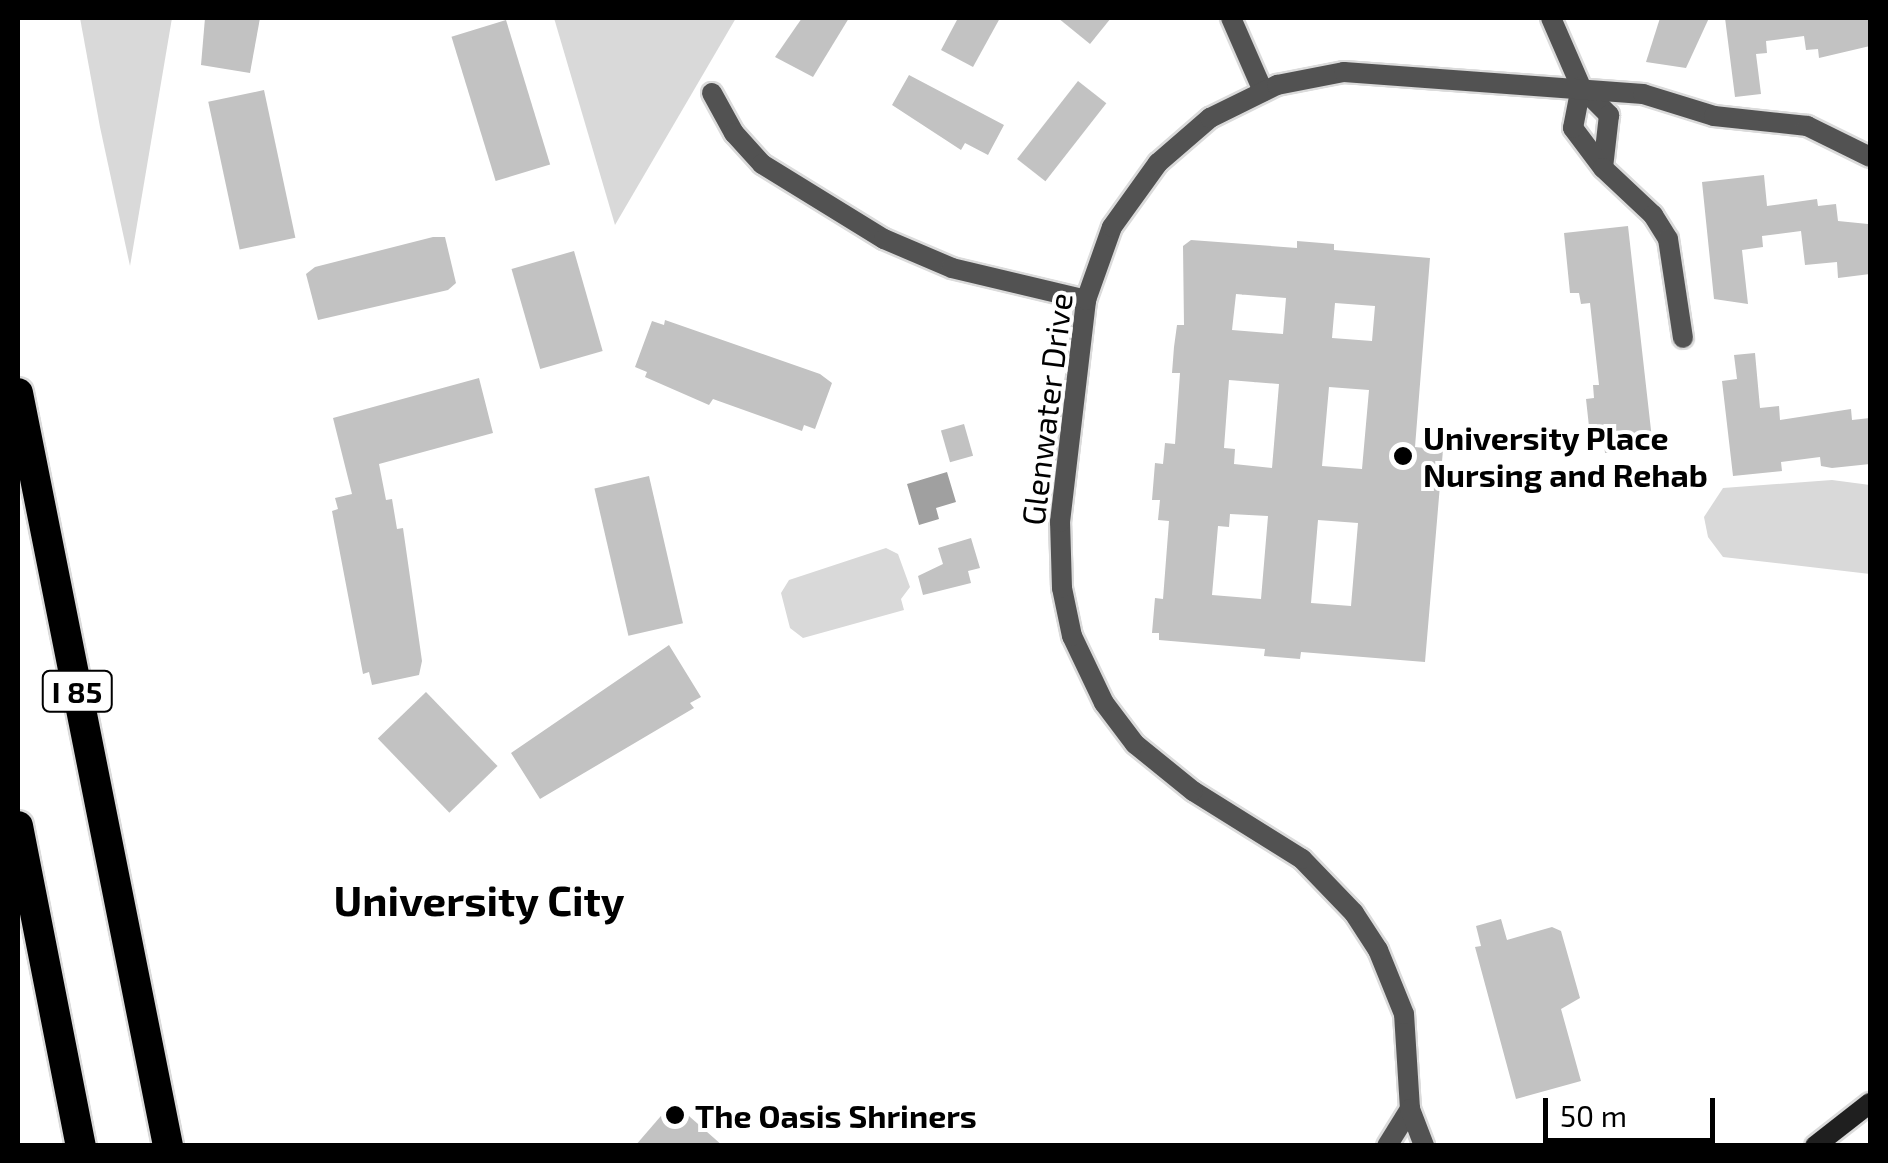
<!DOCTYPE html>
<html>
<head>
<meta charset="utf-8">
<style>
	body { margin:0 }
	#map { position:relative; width:1888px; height:1163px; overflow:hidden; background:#fff; font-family:"Exo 2",sans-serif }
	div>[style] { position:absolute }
	.green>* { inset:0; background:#d9d9d9 }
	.water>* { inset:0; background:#a0a0a0 }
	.building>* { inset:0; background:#c2c2c2; transform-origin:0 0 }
	.roads { filter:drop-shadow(2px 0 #dbdbdb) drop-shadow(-2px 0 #dbdbdb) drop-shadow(0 2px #dbdbdb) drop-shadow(0 -2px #dbdbdb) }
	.street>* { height:20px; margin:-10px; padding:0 10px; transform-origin:10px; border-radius:10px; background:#525252 }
	.secondary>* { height:20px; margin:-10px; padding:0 10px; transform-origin:10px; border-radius:10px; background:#1f1f1f }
	.highway>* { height:30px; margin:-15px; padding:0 15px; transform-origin:15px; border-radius:15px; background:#000 }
	.dots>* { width:28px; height:28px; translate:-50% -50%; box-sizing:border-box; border:5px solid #fff; border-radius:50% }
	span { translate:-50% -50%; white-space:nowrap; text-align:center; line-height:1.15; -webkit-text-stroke:8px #fff; paint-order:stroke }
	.shield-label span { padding:2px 8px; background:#fff; border:2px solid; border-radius:8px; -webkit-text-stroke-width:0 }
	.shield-label { font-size:30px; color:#000; font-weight:700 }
	.street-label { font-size:32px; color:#000 }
	.poi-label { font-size:32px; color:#000; font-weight:700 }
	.left { translate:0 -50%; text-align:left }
	.district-label { font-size:42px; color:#000; font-weight:700 }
	.frame { position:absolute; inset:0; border:20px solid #000; pointer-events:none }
	.scale { position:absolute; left:1543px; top:1098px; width:172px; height:45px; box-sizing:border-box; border:5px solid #000; border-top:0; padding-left:12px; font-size:30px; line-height:35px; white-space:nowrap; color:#000; -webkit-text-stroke:8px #fff; paint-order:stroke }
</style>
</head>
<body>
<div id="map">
	<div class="green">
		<div style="clip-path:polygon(80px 18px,172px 18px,130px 266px,100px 127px)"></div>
		<div style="clip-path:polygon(554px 18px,736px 18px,615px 225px)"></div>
		<div style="clip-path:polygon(1832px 480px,1870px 485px,1870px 574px,1723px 557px,1708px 537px,1704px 517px,1723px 488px)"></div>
		<div style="clip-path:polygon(886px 548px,898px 554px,910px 587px,901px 599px,904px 610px,803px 638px,790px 628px,781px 593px,789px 580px)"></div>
	</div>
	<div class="water">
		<div style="clip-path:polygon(947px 472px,956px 502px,936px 508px,939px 519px,919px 525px,907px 484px)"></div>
	</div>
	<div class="building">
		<div style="clip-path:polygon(205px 18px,260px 18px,250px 73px,201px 65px)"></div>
		<div style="clip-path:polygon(802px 18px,849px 18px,813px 77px,775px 57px)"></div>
		<div style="clip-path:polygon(958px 18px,1000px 18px,973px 67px,941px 50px)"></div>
		<div style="clip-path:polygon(1058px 18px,1111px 18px,1090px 44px)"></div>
		<div style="clip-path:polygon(1660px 18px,1709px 18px,1686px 68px,1646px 62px)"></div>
		<div style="clip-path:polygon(1725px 18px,1870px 18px,1870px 46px,1819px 58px,1818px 49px,1806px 50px,1804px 36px,1766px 41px,1767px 53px,1756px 54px,1761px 94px,1735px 97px)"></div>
		<div style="left:506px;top:20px;width:151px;height:57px;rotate:73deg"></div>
		<div style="clip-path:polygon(909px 75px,1004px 125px,988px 155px,965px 143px,961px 150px,892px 105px)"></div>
		<div style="left:1078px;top:81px;width:36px;height:99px;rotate:38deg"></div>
		<div style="left:264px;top:90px;width:151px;height:57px;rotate:78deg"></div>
		<div style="clip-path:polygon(1764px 175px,1767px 206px,1817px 199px,1818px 206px,1836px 204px,1838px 221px,1868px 224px,1870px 274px,1838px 278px,1837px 262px,1805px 265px,1801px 231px,1762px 236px,1763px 247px,1742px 250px,1748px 304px,1714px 299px,1702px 182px)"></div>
		<div style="clip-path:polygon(1628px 226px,1652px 439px,1638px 441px,1639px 450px,1605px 453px,1604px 443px,1591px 445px,1586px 399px,1594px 398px,1593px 385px,1599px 385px,1590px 303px,1581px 304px,1579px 293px,1570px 293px,1564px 233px)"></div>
		<div style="clip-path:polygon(433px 237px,445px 237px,456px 283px,448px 290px,318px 320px,306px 274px,315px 267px)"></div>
		<div style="clip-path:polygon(evenodd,1191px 240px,1297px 248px,1297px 241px,1334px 244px,1334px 250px,1430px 258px,1415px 447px,1443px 450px,1425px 662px,1301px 652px,1300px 659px,1264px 656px,1265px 649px,1159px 640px,1159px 633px,1152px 633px,1155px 598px,1163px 599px,1169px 521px,1158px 520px,1160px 500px,1152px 500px,1155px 463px,1163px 464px,1165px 443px,1175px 444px,1180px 373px,1172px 373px,1174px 347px,1177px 325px,1184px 325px,1183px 246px,1191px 240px,1236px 294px,1286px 298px,1283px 334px,1232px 330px,1236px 294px,1191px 240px,1335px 303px,1375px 306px,1372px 341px,1332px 338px,1335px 303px,1191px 240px,1229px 380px,1279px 384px,1272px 468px,1234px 464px,1235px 449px,1224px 448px,1229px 380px,1191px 240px,1329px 387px,1369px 390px,1362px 469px,1322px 466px,1329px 387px,1191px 240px,1230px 514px,1268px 516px,1261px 599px,1212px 595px,1218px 526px,1229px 527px,1230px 514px,1191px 240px,1318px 520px,1358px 523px,1351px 606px,1311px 603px,1318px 520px)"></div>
		<div style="left:574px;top:251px;width:104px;height:65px;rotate:74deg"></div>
		<div style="clip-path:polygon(665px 320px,820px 374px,832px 383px,815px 429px,804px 425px,802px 431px,713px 399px,709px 405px,645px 377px,647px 372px,635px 367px,652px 321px,664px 325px)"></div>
		<div style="clip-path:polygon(1755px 353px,1760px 408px,1779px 406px,1780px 420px,1851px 409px,1852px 420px,1870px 418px,1870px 464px,1832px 468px,1821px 466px,1820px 457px,1781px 462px,1782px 471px,1733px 476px,1722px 381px,1737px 379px,1734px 355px)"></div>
		<div style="clip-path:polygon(479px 378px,493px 433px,379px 464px,386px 500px,392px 499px,397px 529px,403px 528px,422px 661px,419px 675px,372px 685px,369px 672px,363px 674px,332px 511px,338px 509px,335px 498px,352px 494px,333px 418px)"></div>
		<div style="left:964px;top:424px;width:33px;height:24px;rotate:74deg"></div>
		<div style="left:649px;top:476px;width:151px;height:56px;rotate:77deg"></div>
		<div style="clip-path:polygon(971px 538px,980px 568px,968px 571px,971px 583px,923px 595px,918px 576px,943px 564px,938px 548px)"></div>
		<div style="clip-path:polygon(669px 645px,701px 697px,690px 703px,694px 708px,540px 799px,511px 753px)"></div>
		<div style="left:426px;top:692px;width:103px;height:67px;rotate:46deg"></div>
		<div style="clip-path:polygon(1501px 919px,1507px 940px,1552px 927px,1561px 931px,1580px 998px,1561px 1009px,1581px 1081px,1516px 1099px,1475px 947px,1481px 946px,1476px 926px)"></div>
		<div style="clip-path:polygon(673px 1102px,723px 1146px,635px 1146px)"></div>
	</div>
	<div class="roads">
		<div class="street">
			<div style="left:1231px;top:18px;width:80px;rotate:66.3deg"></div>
			<div style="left:1551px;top:18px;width:75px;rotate:66.5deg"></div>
			<div style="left:1581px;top:87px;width:40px;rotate:45deg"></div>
			<div style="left:1609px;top:115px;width:53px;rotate:96.5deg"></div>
			<div style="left:1603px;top:168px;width:50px;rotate:-126.9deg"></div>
			<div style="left:1573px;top:128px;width:42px;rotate:-79deg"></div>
			<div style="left:712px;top:93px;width:46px;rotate:61.2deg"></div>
			<div style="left:734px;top:133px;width:42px;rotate:47.9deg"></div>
			<div style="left:762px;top:164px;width:143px;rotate:31.6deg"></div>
			<div style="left:884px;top:239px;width:74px;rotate:23.1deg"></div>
			<div style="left:952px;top:268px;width:138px;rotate:13.4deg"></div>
			<div style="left:1603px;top:168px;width:69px;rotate:43.2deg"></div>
			<div style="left:1653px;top:215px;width:28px;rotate:58deg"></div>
			<div style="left:1668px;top:239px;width:100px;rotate:81.4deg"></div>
			<div style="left:1410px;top:1109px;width:95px;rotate:-93.6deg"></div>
			<div style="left:1404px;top:1014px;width:69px;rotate:-112.1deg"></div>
			<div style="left:1378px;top:950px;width:44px;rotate:-123deg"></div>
			<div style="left:1354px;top:913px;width:75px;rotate:-133.9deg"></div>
			<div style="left:1302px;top:859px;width:128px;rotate:-148deg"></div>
			<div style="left:1193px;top:791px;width:75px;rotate:-141deg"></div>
			<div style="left:1135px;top:744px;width:51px;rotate:-127.1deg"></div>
			<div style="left:1104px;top:703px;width:74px;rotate:-115.5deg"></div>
			<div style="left:1072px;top:636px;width:49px;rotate:-101.8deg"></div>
			<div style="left:1062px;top:588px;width:66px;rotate:-91.7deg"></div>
			<div style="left:1060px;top:522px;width:224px;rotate:-83.3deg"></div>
			<div style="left:1086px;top:300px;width:77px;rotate:-70.4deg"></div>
			<div style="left:1112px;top:227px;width:79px;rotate:-54.3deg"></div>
			<div style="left:1158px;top:163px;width:69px;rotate:-40.9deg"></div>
			<div style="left:1210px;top:118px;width:75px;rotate:-26.2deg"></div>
			<div style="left:1277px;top:85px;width:68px;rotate:-11deg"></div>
			<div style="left:1344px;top:72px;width:300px;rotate:4.2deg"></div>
			<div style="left:1643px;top:94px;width:74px;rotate:17.2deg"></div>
			<div style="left:1714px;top:116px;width:94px;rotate:6.1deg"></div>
			<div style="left:1807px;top:126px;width:70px;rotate:26.2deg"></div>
			<div style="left:1387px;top:1146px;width:44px;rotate:-58.1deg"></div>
			<div style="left:1410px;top:1109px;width:40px;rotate:69deg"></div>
		</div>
		<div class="secondary">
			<div style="left:1815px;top:1146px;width:70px;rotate:-38deg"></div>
		</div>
		<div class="highway">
			<div style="left:18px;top:393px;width:768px;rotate:78.73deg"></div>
			<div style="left:18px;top:826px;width:326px;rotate:78.9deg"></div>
		</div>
	</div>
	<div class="dots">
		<div style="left:1403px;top:456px;background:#000"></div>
		<div style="left:675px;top:1115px;background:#000"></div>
	</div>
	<div class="shield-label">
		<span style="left:77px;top:691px">I 85</span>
	</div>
	<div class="street-label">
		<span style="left:1046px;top:409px;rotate:-83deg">Glenwater Drive</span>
	</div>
	<div class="poi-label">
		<span class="left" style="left:1423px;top:456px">University Place<br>Nursing and Rehab</span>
		<span class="left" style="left:695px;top:1115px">The Oasis Shriners</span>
	</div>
	<div class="district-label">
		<span style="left:479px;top:899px">University City</span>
	</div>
	<div class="frame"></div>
	<div class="scale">50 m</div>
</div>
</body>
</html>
